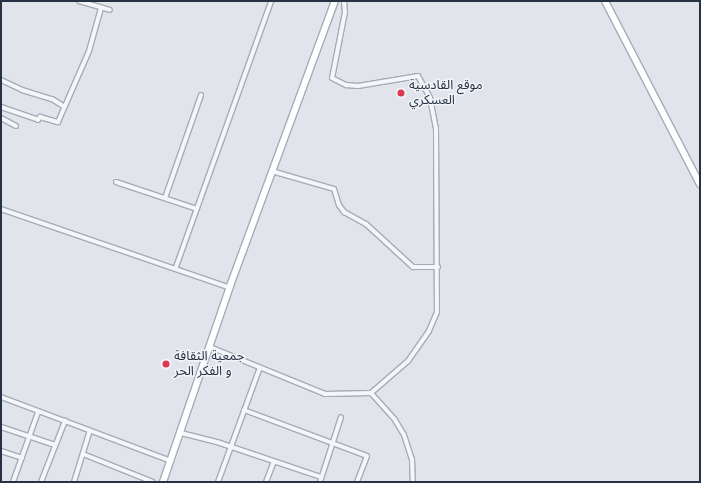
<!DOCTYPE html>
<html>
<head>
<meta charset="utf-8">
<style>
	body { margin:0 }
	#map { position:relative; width:701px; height:483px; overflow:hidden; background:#e1e5eb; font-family:Arial,"Noto Sans Arabic",sans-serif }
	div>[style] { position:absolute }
	.roads { filter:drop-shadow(1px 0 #a5acb6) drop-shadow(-1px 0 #a5acb6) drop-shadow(0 1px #a5acb6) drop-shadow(0 -1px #a5acb6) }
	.street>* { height:4px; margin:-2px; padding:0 2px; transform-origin:2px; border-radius:2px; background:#f4f6f9 }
	.secondary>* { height:6px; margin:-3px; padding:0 3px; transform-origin:3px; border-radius:3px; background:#fff }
	.dots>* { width:11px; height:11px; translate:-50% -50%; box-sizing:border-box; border:2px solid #f1f4f8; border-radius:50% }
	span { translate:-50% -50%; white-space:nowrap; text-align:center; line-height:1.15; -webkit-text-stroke:3px #f1f4f8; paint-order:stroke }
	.poi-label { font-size:13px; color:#273245 }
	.left { translate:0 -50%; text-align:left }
	.frame { position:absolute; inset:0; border:2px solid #273245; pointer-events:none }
</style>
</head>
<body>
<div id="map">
	<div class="roads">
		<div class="street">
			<div style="left:79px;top:1px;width:32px;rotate:16deg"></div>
			<div style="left:344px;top:1px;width:11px;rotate:85deg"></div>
			<div style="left:345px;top:12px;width:67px;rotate:101.1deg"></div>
			<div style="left:332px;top:78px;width:16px;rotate:27deg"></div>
			<div style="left:346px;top:85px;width:12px;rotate:5deg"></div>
			<div style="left:358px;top:86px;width:61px;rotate:-9.5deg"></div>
			<div style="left:418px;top:76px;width:25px;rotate:61deg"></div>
			<div style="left:430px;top:98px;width:31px;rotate:79deg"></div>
			<div style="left:436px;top:128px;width:184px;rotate:89.7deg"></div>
			<div style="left:437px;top:312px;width:21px;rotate:113deg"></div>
			<div style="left:429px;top:331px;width:37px;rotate:125deg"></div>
			<div style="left:408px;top:361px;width:49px;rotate:139.1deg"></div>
			<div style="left:1px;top:80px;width:23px;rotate:25deg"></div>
			<div style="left:22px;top:90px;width:31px;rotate:17deg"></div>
			<div style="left:52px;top:99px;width:15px;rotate:32deg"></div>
			<div style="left:1px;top:107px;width:39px;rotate:19deg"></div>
			<div style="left:38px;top:120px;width:4px;rotate:-56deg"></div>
			<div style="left:40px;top:117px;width:19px;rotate:16deg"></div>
			<div style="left:58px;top:122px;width:77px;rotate:-66.4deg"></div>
			<div style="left:89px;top:51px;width:45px;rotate:-74.4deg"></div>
			<div style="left:1px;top:118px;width:17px;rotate:28deg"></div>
			<div style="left:275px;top:172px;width:61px;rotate:16.1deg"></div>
			<div style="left:334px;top:189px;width:17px;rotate:73deg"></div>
			<div style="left:339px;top:205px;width:9px;rotate:54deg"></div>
			<div style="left:344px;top:212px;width:25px;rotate:29deg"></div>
			<div style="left:366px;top:224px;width:64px;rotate:42.5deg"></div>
			<div style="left:413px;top:267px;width:25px"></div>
			<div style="left:116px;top:182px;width:85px;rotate:18.4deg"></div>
			<div style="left:165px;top:198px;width:109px;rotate:-70.7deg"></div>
			<div style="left:1px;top:209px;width:242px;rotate:19deg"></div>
			<div style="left:176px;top:267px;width:282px;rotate:-70.3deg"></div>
			<div style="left:210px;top:347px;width:124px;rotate:22.2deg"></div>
			<div style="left:325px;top:394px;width:46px;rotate:-1.2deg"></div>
			<div style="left:371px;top:393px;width:36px;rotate:48deg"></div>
			<div style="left:395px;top:420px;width:17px;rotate:59deg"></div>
			<div style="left:404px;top:435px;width:25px;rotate:72deg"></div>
			<div style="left:412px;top:459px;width:23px;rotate:88deg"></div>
			<div style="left:1px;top:397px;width:182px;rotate:20.6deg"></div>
			<div style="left:244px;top:410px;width:131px;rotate:20.5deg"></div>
			<div style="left:367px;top:456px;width:28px;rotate:111deg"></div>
			<div style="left:1px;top:427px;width:57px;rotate:18.4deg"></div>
			<div style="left:181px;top:433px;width:37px;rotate:14deg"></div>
			<div style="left:217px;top:442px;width:110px;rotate:18.6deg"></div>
			<div style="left:1px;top:451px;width:22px;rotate:18deg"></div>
			<div style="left:83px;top:454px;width:75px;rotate:21.8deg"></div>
			<div style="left:13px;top:482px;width:74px;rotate:-70.3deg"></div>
			<div style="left:41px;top:482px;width:66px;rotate:-68.5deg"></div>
			<div style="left:74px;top:482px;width:54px;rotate:-72.9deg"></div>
			<div style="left:218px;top:482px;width:122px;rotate:-69.9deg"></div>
			<div style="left:266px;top:482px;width:22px;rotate:-69deg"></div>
			<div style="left:320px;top:482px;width:68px;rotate:-72.1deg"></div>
		</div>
		<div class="secondary">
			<div style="left:605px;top:1px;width:206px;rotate:62.6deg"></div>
			<div style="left:163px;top:482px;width:207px;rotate:-71.1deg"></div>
			<div style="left:230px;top:286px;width:304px;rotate:-69.8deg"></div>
		</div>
	</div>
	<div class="dots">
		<div style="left:401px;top:93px;background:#dd3850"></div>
		<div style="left:166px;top:364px;background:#dd3850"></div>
	</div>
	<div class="poi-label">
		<span class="left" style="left:409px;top:93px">موقع القادسية<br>العسكري</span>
		<span class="left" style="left:174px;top:364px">جمعية الثقافة<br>و الفكر الحر</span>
	</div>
	<div class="frame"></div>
</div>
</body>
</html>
